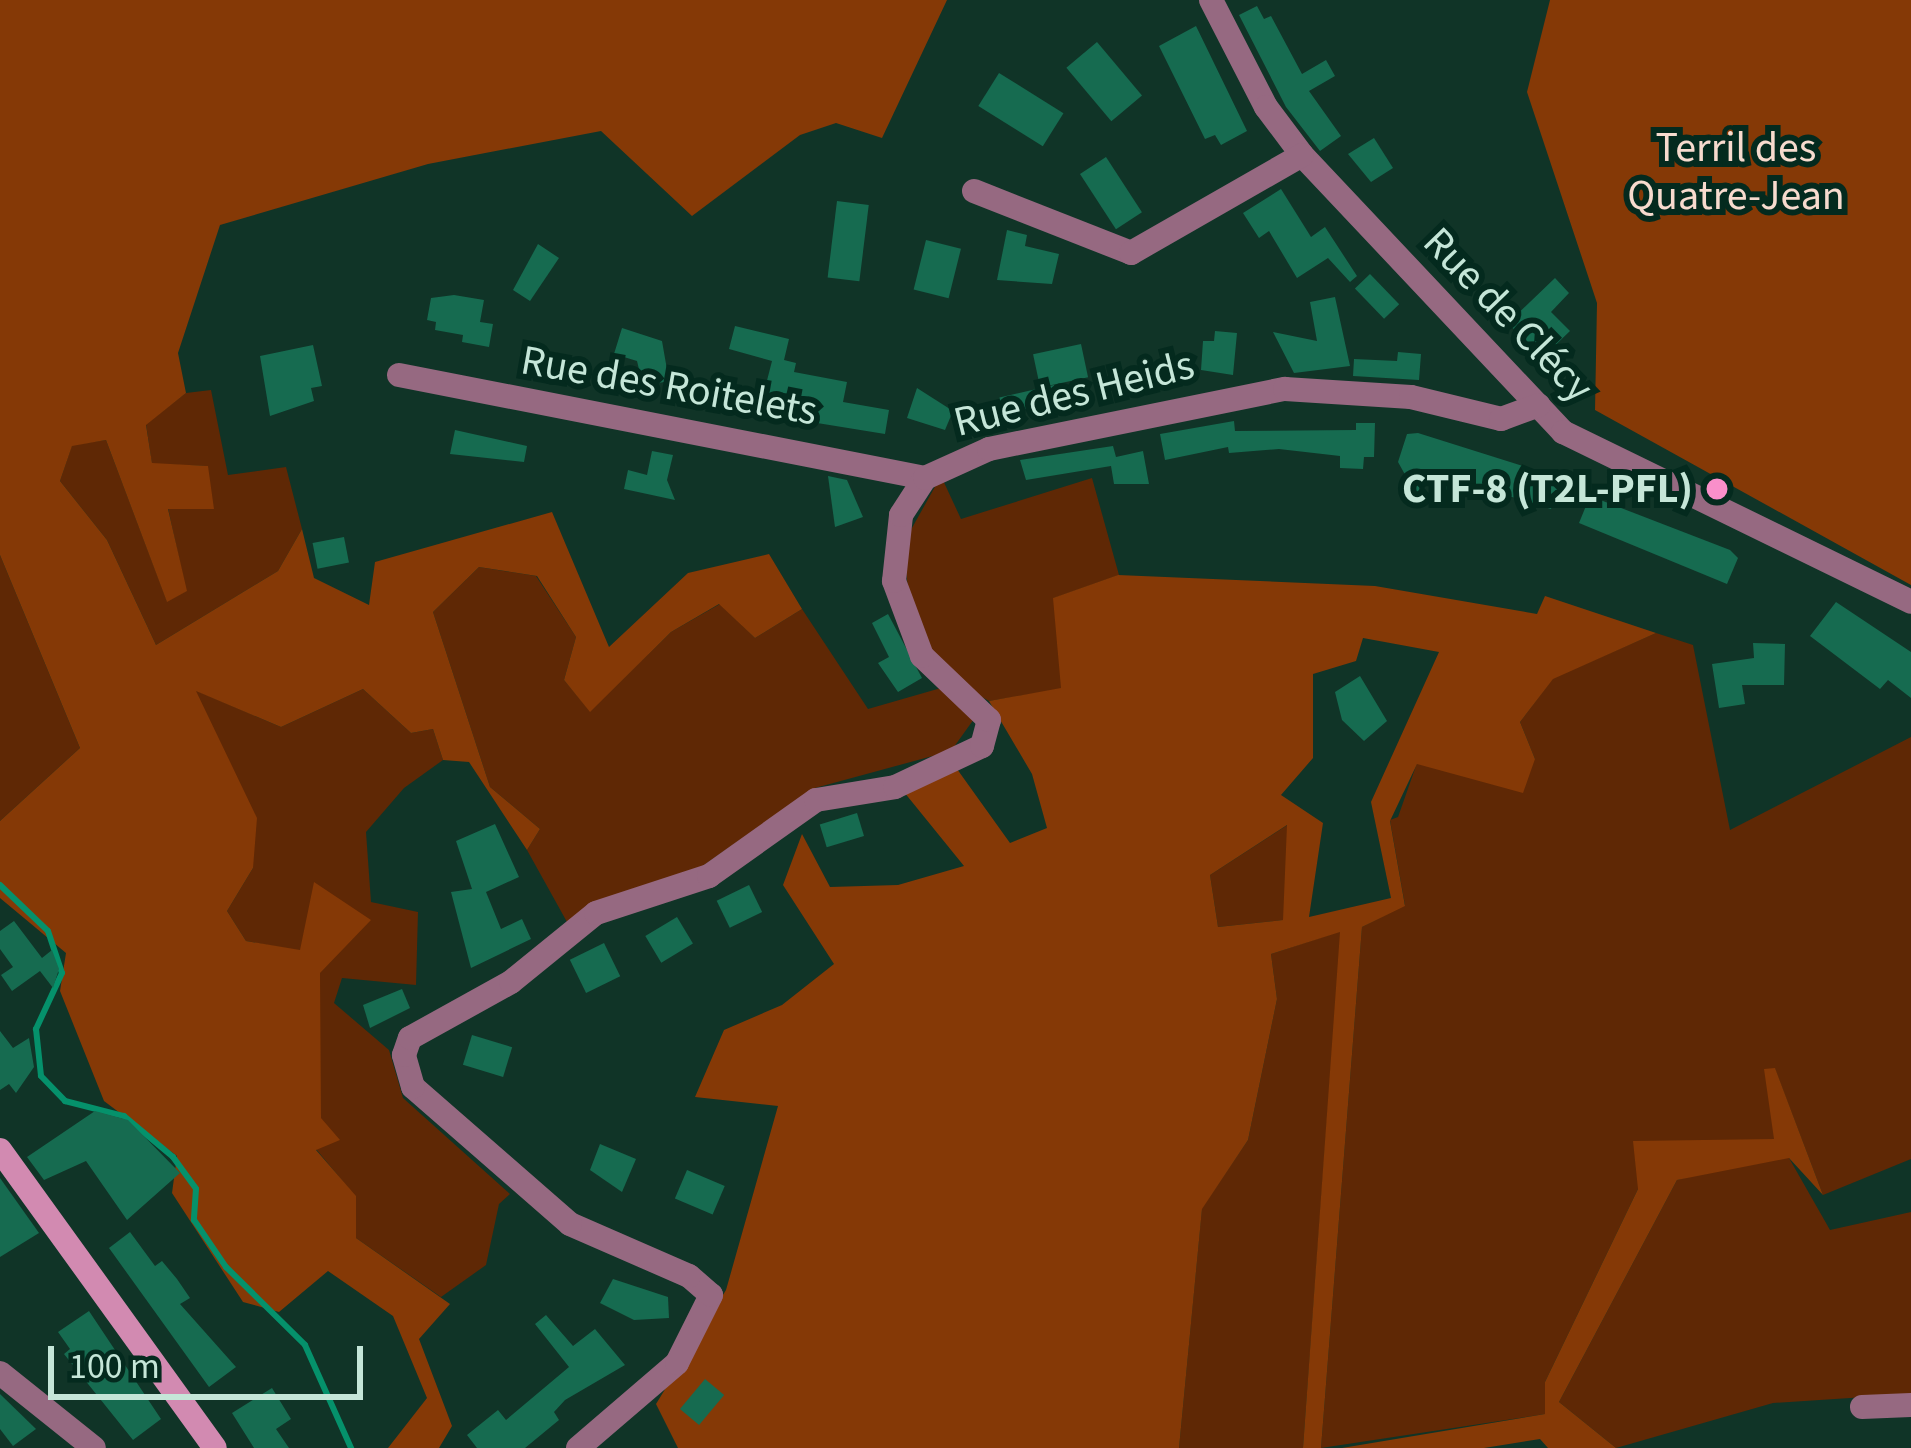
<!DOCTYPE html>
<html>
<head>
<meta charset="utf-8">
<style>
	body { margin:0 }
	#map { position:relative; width:1911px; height:1448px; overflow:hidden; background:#103427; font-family:"Source Sans 3",sans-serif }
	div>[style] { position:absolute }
	.green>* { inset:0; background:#5f2805 }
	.forest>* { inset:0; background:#853906 }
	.stream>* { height:6px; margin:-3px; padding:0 3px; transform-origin:3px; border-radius:3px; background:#05916b }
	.building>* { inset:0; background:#166b50; transform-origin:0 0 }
	.street>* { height:24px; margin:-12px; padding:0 12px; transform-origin:12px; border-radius:12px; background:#966981 }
	.secondary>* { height:24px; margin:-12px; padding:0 12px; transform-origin:12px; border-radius:12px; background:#d28ab1 }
	.dots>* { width:33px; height:33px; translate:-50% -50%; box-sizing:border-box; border:6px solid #042a1e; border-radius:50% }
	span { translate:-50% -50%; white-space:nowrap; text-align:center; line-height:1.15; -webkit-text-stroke:12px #042a1e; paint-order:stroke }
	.park-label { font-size:42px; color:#f7dbce }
	.street-label { font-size:42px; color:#c5e6d8 }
	.poi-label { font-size:42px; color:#c5e6d8; font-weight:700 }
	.right { translate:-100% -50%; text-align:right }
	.scale { position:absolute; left:48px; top:1346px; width:315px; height:54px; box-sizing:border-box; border:6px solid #c5e6d8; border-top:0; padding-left:15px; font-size:36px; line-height:42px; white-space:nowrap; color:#c5e6d8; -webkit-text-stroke:9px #042a1e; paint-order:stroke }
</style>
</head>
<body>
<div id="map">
	<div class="green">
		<div style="clip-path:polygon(211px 390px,228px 475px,286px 467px,302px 529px,278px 571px,156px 645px,107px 540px,60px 481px,72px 445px,106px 440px,167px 601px,186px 591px,168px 508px,207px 466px,152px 464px,146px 424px,186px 393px)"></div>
		<div style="clip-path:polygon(941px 476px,961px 519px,1092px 478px,1119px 575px,1054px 598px,1062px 689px,989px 701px,950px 679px,911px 615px,903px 544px)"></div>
		<div style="clip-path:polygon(0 555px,80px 748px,0 821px)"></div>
		<div style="clip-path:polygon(479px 567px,536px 576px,576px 637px,564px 680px,590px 711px,671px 632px,720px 604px,755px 638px,802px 609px,868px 709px,941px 688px,974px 719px,951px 751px,815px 788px,691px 874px,567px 922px,527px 850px,540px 829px,490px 787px,433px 612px)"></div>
		<div style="clip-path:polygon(1656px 633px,1693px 645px,1730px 830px,1911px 737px,1911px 1159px,1823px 1195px,1775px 1069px,1765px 1069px,1775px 1139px,1638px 1189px,1545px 1382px,1545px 1414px,1321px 1448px,1362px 927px,1405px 905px,1390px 820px,1398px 817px,1417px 763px,1535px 759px,1520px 722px,1553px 678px)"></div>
		<div style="clip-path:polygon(363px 689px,411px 733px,433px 729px,443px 760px,404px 788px,366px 832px,371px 902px,418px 912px,416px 985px,342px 978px,334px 1003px,389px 1050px,403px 1098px,510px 1194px,499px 1204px,486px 1265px,441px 1297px,356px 1238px,355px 1196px,316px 1149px,320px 973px,300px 951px,246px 941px,227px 911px,253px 868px,195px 690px,281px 727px)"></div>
		<div style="clip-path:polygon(1289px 824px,1284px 920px,1218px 927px,1210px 875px)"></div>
		<div style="clip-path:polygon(1341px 931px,1303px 1448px,1179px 1448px,1202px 1208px,1248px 1140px,1277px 999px,1271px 954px)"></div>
		<div style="clip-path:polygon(1765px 1158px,1789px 1158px,1830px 1230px,1911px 1212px,1911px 1394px,1773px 1403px,1616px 1448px,1559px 1402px,1677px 1180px)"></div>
	</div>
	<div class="forest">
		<div style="clip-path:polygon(0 0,947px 0,882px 138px,836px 123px,800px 135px,692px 216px,601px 131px,428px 164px,220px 225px,178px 353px,186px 393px,146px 425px,152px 463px,208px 466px,214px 509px,168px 509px,187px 591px,167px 602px,106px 440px,72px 446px,60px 481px,107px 540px,156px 645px,278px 571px,302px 529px,314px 578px,369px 605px,375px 562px,552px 512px,609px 647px,688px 573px,769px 554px,802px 609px,755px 638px,719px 604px,671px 632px,590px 712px,564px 680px,576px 637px,537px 576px,479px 567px,433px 612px,490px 787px,540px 829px,527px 850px,469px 762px,443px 760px,433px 729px,411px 733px,363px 689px,281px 727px,196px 691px,257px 818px,253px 868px,227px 911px,246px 941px,300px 950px,314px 882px,371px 920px,320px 973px,321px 1118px,340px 1140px,316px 1150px,356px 1196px,356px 1238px,450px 1304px,419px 1339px,452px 1426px,439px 1448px,388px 1448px,427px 1398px,393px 1316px,328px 1271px,279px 1312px,243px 1302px,172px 1193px,177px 1156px,104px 1101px,60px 991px,66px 953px,0 898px,0 821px,80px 748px,0 555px)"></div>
		<div style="clip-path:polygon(1550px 0,1911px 0,1911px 585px,1595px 410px,1597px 303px,1527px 92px)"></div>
		<div style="clip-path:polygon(evenodd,1118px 575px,1375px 586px,1537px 614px,1545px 596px,1656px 633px,1553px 679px,1520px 722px,1535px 759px,1523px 793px,1417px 764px,1390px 821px,1405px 906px,1362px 927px,1321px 1448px,1303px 1448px,1340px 932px,1271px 954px,1277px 999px,1248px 1140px,1202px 1209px,1179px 1448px,678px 1448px,656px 1404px,726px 1290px,778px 1106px,695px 1097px,724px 1030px,782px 1005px,834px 964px,783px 885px,802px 834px,830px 887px,898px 885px,964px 866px,904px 792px,957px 769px,1010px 843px,1047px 828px,1032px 774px,989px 701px,1061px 688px,1053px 598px,1118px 575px,1363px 638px,1439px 652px,1371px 802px,1391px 898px,1309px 917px,1323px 823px,1281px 795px,1313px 758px,1313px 674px,1356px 661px,1363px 638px,1118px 575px,1287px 825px,1283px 920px,1218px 927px,1210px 875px,1287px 825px)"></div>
		<div style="clip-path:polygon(1775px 1068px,1823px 1195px,1789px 1158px,1677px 1180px,1559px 1402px,1616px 1448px,1548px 1448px,1540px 1439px,1484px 1448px,1342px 1448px,1545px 1414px,1545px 1382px,1638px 1189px,1633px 1141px,1774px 1139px,1764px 1069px)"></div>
	</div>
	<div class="stream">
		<div style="left:0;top:885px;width:66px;rotate:43.8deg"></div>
		<div style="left:48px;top:931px;width:44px;rotate:71.6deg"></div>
		<div style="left:62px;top:973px;width:62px;rotate:114.9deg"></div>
		<div style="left:36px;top:1029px;width:47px;rotate:83.9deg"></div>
		<div style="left:41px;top:1076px;width:35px;rotate:46deg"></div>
		<div style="left:65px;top:1101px;width:61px;rotate:14.3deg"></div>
		<div style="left:124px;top:1116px;width:64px;rotate:39.9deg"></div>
		<div style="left:173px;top:1157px;width:39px;rotate:54deg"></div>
		<div style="left:196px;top:1189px;width:31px;rotate:94deg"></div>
		<div style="left:194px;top:1220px;width:57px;rotate:55.8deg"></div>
		<div style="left:226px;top:1267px;width:111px;rotate:44.6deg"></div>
		<div style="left:305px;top:1345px;width:113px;rotate:65.9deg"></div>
	</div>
	<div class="building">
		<div style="clip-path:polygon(1257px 6px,1264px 19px,1271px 16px,1302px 74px,1326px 60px,1335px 76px,1309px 91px,1341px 136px,1320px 151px,1286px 107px,1239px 15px)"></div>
		<div style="clip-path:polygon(1196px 26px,1247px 131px,1221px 145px,1215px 135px,1205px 139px,1159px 46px)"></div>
		<div style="left:1097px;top:42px;width:70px;height:40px;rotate:50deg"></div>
		<div style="left:999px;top:73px;width:76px;height:39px;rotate:32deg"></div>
		<div style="clip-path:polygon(1374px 138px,1393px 168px,1371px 182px,1348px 154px)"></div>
		<div style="left:1106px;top:157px;width:66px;height:31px;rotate:57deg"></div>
		<div style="clip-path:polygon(1281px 189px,1311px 237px,1325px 227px,1357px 276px,1350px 282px,1328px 258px,1297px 278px,1269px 231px,1259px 238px,1243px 213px)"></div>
		<div style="left:837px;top:201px;width:32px;height:77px;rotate:7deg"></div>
		<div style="clip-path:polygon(1007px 230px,1027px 235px,1025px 246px,1059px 254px,1052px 284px,997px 280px)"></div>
		<div style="left:926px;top:240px;width:36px;height:51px;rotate:14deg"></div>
		<div style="clip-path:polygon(538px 244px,559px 258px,530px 301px,513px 290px)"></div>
		<div style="left:1370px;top:274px;width:42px;height:21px;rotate:46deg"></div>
		<div style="clip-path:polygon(1555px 278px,1569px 293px,1551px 312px,1570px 331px,1542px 358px,1508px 323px)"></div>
		<div style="clip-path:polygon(454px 295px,484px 300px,480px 322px,493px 324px,489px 347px,462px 342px,463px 335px,435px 330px,436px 322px,427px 320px,431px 298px)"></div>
		<div style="clip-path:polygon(1335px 297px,1350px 366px,1294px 373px,1273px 332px,1317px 341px,1310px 302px)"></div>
		<div style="clip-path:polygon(735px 326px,789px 339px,784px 360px,796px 363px,794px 372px,847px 382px,843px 402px,889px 410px,885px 434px,811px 422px,813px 409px,763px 396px,772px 361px,729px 349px)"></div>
		<div style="clip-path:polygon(622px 328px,662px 341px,669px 381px,643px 386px,637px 361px,614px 354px)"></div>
		<div style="clip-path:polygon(1215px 331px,1237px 333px,1233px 375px,1201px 370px,1203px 341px,1214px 341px)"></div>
		<div style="left:1081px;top:344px;width:34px;height:49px;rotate:78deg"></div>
		<div style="clip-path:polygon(313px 345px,322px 386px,311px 388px,314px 401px,270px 416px,260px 356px)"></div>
		<div style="clip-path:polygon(1398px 352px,1421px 354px,1419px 380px,1353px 376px,1354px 359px,1397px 361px)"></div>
		<div style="left:1054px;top:385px;width:17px;height:56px;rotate:77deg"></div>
		<div style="clip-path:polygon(917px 388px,953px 411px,945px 430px,907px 418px)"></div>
		<div style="clip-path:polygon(1234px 421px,1235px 431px,1356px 430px,1356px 423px,1375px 423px,1374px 457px,1364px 457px,1363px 469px,1340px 468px,1340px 456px,1279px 449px,1229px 453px,1228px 447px,1165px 460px,1160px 434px)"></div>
		<div style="clip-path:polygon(455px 430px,527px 446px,524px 462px,450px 454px)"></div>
		<div style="clip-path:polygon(1418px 433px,1551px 475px,1559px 482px,1551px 509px,1499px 493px,1496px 504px,1420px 482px,1418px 498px,1398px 462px,1407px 434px)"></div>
		<div style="clip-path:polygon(1113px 446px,1116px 457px,1143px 451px,1149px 484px,1114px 484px,1111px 466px,1026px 480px,1020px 460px)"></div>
		<div style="clip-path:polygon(652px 451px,673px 455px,667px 480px,675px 500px,624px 489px,628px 470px,647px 475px)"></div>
		<div style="clip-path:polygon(828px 476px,847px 480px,863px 517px,835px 527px)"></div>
		<div style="clip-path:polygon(1590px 496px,1730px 550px,1738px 558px,1727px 584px,1579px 523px)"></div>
		<div style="left:344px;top:537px;width:26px;height:32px;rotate:79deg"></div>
		<div style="clip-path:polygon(1836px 602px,1911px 652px,1911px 698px,1888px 680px,1880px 689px,1810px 636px)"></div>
		<div style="clip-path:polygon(888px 614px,922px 678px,898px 692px,878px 663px,889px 657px,872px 623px)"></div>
		<div style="clip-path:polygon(1753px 643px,1785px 644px,1784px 685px,1742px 685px,1745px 704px,1719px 708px,1712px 664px,1754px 658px)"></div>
		<div style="clip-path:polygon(1360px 676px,1387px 721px,1364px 741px,1342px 720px,1335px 692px)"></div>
		<div style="left:857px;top:813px;width:24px;height:39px;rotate:73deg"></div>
		<div style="clip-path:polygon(495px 824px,519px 877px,486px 892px,501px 929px,522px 919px,531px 939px,471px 968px,451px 892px,472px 889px,456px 841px)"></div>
		<div style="left:749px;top:885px;width:30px;height:36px;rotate:64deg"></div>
		<div style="left:677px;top:917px;width:31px;height:37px;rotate:59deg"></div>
		<div style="clip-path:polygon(14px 921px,42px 958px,52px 950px,59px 969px,53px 988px,40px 971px,12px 991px,1px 975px,13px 967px,0 949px,0 931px)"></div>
		<div style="left:604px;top:943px;width:37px;height:38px;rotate:64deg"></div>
		<div style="clip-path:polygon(402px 989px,410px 1008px,370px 1028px,363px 1005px)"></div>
		<div style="clip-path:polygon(0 1031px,13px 1048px,29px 1038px,34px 1067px,16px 1093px,9px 1084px,0 1090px)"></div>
		<div style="left:472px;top:1035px;width:42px;height:31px;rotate:17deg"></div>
		<div style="clip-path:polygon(95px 1111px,128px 1120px,180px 1173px,127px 1220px,86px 1161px,44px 1180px,27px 1157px)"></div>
		<div style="clip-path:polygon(600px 1144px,636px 1159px,622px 1192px,590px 1170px)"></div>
		<div style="left:687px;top:1170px;width:41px;height:31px;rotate:23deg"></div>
		<div style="clip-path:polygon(0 1178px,39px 1233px,0 1257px)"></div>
		<div style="clip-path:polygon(130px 1232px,155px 1266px,162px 1261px,177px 1279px,190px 1298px,180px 1304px,236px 1367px,209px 1387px,109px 1248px)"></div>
		<div style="clip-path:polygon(613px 1279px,668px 1297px,669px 1318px,634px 1320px,600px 1303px)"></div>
		<div style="clip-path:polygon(89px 1311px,161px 1419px,133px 1440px,64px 1354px,70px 1349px,58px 1332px)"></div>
		<div style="clip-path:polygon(546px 1315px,573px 1346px,595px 1329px,625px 1365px,565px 1400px,554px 1412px,559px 1420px,525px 1448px,477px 1448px,467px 1435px,498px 1410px,506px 1420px,569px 1367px,535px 1324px)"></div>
		<div style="left:705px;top:1379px;width:25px;height:39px;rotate:40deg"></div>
		<div style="clip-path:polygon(272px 1388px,291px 1419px,276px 1429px,289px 1448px,254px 1448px,232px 1413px)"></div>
		<div style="clip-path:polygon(0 1394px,36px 1429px,13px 1446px,0 1429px)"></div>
	</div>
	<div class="street">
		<div style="left:1211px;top:0;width:120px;rotate:62.8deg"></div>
		<div style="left:1266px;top:107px;width:60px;rotate:53.1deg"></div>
		<div style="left:1302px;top:155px;width:381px;rotate:46.7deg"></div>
		<div style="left:1563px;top:432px;width:387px;rotate:26deg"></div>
		<div style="left:974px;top:191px;width:169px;rotate:21.5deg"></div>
		<div style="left:1131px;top:253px;width:197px;rotate:-29.8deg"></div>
		<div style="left:399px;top:375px;width:536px;rotate:11.08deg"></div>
		<div style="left:0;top:1373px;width:120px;rotate:38.6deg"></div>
		<div style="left:1862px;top:1407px;width:49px;rotate:-2.3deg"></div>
		<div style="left:578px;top:1448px;width:130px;rotate:-40.6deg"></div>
		<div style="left:677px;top:1363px;width:76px;rotate:-63.4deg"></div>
		<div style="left:711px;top:1295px;width:29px;rotate:-139deg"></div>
		<div style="left:689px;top:1276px;width:130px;rotate:-156.4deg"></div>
		<div style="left:570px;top:1224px;width:208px;rotate:-138.9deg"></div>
		<div style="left:413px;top:1087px;width:33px;rotate:-106deg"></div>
		<div style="left:404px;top:1055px;width:18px;rotate:-71deg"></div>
		<div style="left:410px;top:1038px;width:115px;rotate:-29deg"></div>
		<div style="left:511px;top:982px;width:109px;rotate:-39.1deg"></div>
		<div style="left:596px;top:913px;width:119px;rotate:-18.1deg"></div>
		<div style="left:709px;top:876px;width:131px;rotate:-35.4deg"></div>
		<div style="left:816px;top:800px;width:80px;rotate:-9.3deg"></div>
		<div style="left:895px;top:787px;width:96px;rotate:-25.2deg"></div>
		<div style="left:982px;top:746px;width:27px;rotate:-75deg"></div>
		<div style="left:989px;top:720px;width:93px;rotate:-136.3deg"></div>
		<div style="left:922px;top:656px;width:80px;rotate:-110.5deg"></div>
		<div style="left:894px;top:581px;width:66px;rotate:-83.9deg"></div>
		<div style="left:901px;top:515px;width:44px;rotate:-57deg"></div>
		<div style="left:925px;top:478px;width:70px;rotate:-24.4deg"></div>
		<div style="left:989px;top:449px;width:302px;rotate:-11.5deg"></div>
		<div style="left:1285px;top:389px;width:126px;rotate:3.6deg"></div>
		<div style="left:1411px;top:397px;width:93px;rotate:13.7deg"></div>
		<div style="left:1501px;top:419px;width:40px;rotate:-20.2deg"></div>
	</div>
	<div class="secondary">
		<div style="left:0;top:1150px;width:367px;rotate:54.2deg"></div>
	</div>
	<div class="dots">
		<div style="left:1717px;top:489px;background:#f98fca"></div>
	</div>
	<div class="park-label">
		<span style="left:1736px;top:172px">Terril des<br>Quatre-Jean</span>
	</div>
	<div class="street-label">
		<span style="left:1508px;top:315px;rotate:46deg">Rue de Clécy</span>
		<span style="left:669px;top:386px;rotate:10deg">Rue des Roitelets</span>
		<span style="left:1074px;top:394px;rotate:-14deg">Rue des Heids</span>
	</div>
	<div class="poi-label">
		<span class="right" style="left:1693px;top:489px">CTF-8 (T2L-PFL)</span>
	</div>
	<div class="scale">100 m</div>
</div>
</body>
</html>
